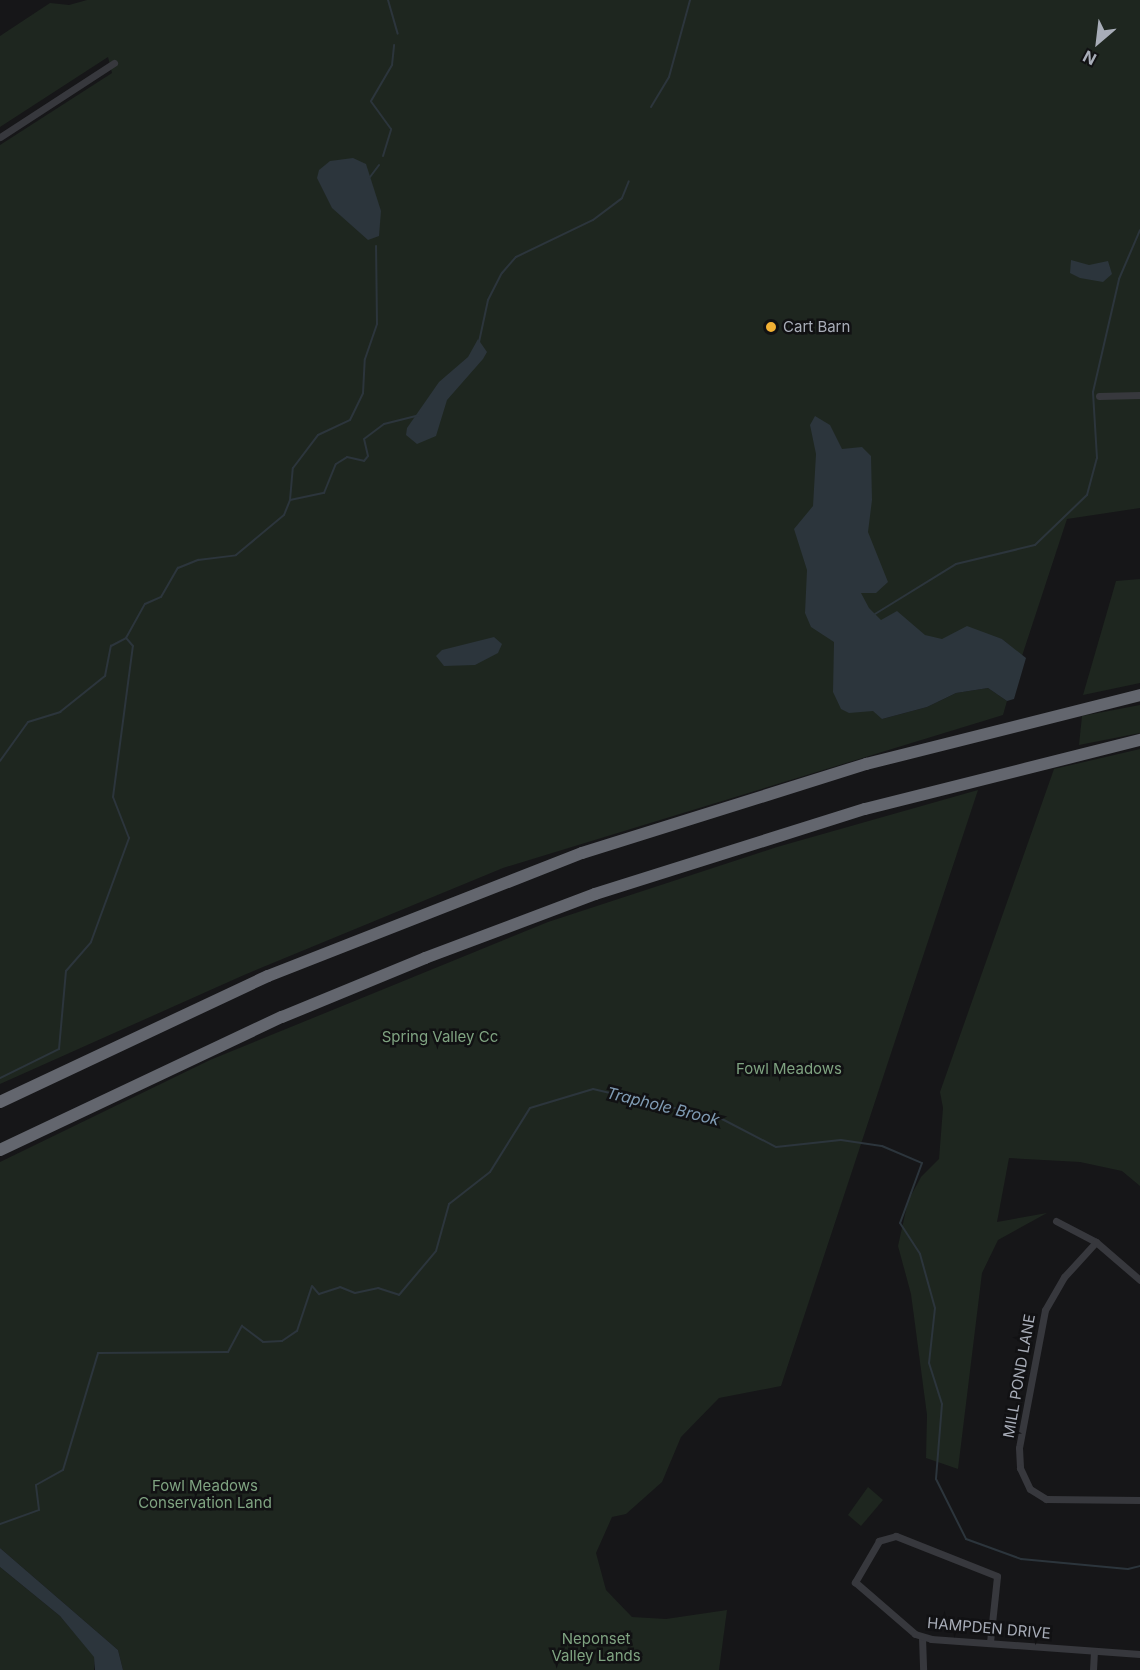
<!DOCTYPE html>
<html>
<head>
<meta charset="utf-8">
<style>
	body { margin:0 }
	#map { position:relative; width:1140px; height:1670px; overflow:hidden; background:#161618; font-family:Inter,sans-serif }
	div>[style] { position:absolute }
	.green>* { inset:0; background:#1e261f }
	.water>* { inset:0; background:#2c353c }
	.stream>* { height:2px; margin:-1px; padding:0 1px; transform-origin:1px; border-radius:1px; background:#2c353c }
	.minor>* { height:7px; margin:-3.5px; padding:0 3.5px; transform-origin:3.5px; border-radius:3.5px; background:#37383d }
	.motorway>* { height:12px; margin:-6px; padding:0 6px; transform-origin:6px; border-radius:6px; background:#63666e }
	.dots>* { width:16px; height:16px; translate:-50% -50%; box-sizing:border-box; border:3px solid #111113; border-radius:50% }
	span { translate:-50% -50%; white-space:nowrap; text-align:center; line-height:1.15; -webkit-text-stroke:5px #111113; paint-order:stroke }
	.poi-label { font-size:15px; color:#a8adb8 }
	.left { translate:0 -50%; text-align:left }
	.park-label { font-size:15px; color:#7fa381 }
	.street-label { font-size:15px; color:#a8adb8 }
	.water-label { font-size:16px; color:#7f9bb3; font-style:italic }
	.north { position:absolute; left:1068px; top:12px; width:60px; height:60px; -webkit-text-stroke:4px #111113; paint-order:stroke; rotate:208deg; font-size:16px; font-weight:700; line-height:24px; text-align:center; color:#a8adb8 }
	.north::after { content:''; display:block; margin:auto; width:21px; height:27px; background:#a8adb8; clip-path:polygon(50% 0,100% 100%,50% 72%,0 100%) }
</style>
</head>
<body>
<div id="map">
	<div class="green">
		<div style="clip-path:polygon(87px 0,1140px 0,1140px 508px,1067px 519px,1022px 656px,1002px 639px,882px 719px,927px 707px,956px 693px,988px 688px,1007px 701px,1003px 715px,503px 868px,244px 975px,0 1084px,0 145px,112px 73px,108px 57px,0 127px,0 36px,50px 3px,69px 5px)"></div>
		<div style="clip-path:polygon(1140px 579px,1140px 683px,1083px 695px,1116px 581px)"></div>
		<div style="clip-path:polygon(1140px 705px,1140px 733px,1079px 745px,1082px 716px)"></div>
		<div style="clip-path:polygon(1140px 749px,1140px 1186px,1122px 1171px,1080px 1162px,1009px 1158px,997px 1222px,1047px 1213px,998px 1240px,982px 1273px,958px 1469px,926px 1458px,927px 1415px,911px 1294px,898px 1246px,908px 1201px,921px 1177px,939px 1159px,943px 1108px,940px 1092px,1054px 769px)"></div>
		<div style="clip-path:polygon(978px 790px,781px 1386px,719px 1398px,681px 1437px,662px 1482px,626px 1514px,612px 1517px,596px 1553px,606px 1590px,632px 1617px,666px 1619px,727px 1610px,719px 1670px,123px 1670px,118px 1650px,0 1548px,0 1162px,210px 1060px,548px 922px,777px 847px)"></div>
		<div style="clip-path:polygon(868px 1487px,883px 1500px,861px 1526px,848px 1515px)"></div>
		<div style="clip-path:polygon(0 1567px,60px 1616px,95px 1657px,94px 1670px,0 1670px)"></div>
	</div>
	<div class="water">
		<div style="clip-path:polygon(353px 158px,366px 164px,381px 211px,379px 236px,368px 240px,332px 208px,317px 178px,319px 170px,330px 161px)"></div>
		<div style="clip-path:polygon(1071px 260px,1089px 265px,1108px 261px,1112px 274px,1103px 282px,1080px 278px,1070px 273px)"></div>
		<div style="clip-path:polygon(478px 339px,487px 352px,483px 359px,447px 400px,436px 436px,417px 444px,406px 435px,407px 428px,439px 382px,468px 357px)"></div>
		<div style="clip-path:polygon(815px 416px,830px 425px,842px 449px,862px 447px,871px 456px,872px 500px,868px 532px,888px 582px,876px 593px,861px 593px,869px 608px,881px 620px,897px 611px,925px 635px,942px 639px,967px 626px,1002px 639px,1026px 658px,1014px 699px,1007px 701px,988px 688px,956px 693px,927px 707px,882px 719px,873px 711px,849px 713px,841px 709px,833px 692px,834px 642px,811px 627px,805px 613px,807px 570px,794px 529px,813px 506px,816px 454px,810px 425px)"></div>
		<div style="clip-path:polygon(494px 637px,502px 644px,498px 653px,475px 665px,444px 666px,436px 656px,442px 650px)"></div>
		<div style="clip-path:polygon(0 1548px,118px 1650px,123px 1670px,95px 1670px,94px 1657px,60px 1616px,0 1567px)"></div>
	</div>
	<div class="stream">
		<div style="left:388px;top:0;width:35px;rotate:74deg"></div>
		<div style="left:651px;top:107px;width:35px;rotate:-59deg"></div>
		<div style="left:669px;top:77px;width:80px;rotate:-74.7deg"></div>
		<div style="left:383px;top:156px;width:28px;rotate:-73deg"></div>
		<div style="left:391px;top:129px;width:34px;rotate:-126deg"></div>
		<div style="left:371px;top:101px;width:42px;rotate:-59.7deg"></div>
		<div style="left:392px;top:65px;width:20px;rotate:-84deg"></div>
		<div style="left:370px;top:177px;width:15px;rotate:-53deg"></div>
		<div style="left:479px;top:342px;width:43px;rotate:-77.9deg"></div>
		<div style="left:488px;top:300px;width:30px;rotate:-63deg"></div>
		<div style="left:502px;top:273px;width:21px;rotate:-49deg"></div>
		<div style="left:516px;top:257px;width:85px;rotate:-25.7deg"></div>
		<div style="left:593px;top:220px;width:36px;rotate:-37deg"></div>
		<div style="left:622px;top:198px;width:18px;rotate:-68deg"></div>
		<div style="left:290px;top:500px;width:32px;rotate:-85deg"></div>
		<div style="left:293px;top:468px;width:41px;rotate:-52.9deg"></div>
		<div style="left:318px;top:435px;width:35px;rotate:-25deg"></div>
		<div style="left:350px;top:420px;width:30px;rotate:-64deg"></div>
		<div style="left:363px;top:393px;width:34px;rotate:-87deg"></div>
		<div style="left:365px;top:359px;width:37px;rotate:-71deg"></div>
		<div style="left:377px;top:324px;width:78px;rotate:-90.7deg"></div>
		<div style="left:875px;top:614px;width:95px;rotate:-31.7deg"></div>
		<div style="left:956px;top:564px;width:81px;rotate:-13.5deg"></div>
		<div style="left:1035px;top:545px;width:72px;rotate:-43.9deg"></div>
		<div style="left:1087px;top:495px;width:38px;rotate:-75deg"></div>
		<div style="left:1097px;top:458px;width:66px;rotate:-93.5deg"></div>
		<div style="left:1093px;top:392px;width:116px;rotate:-77deg"></div>
		<div style="left:1119px;top:279px;width:53px;rotate:-66.8deg"></div>
		<div style="left:0;top:761px;width:48px;rotate:-54.3deg"></div>
		<div style="left:28px;top:722px;width:34px;rotate:-17deg"></div>
		<div style="left:60px;top:712px;width:58px;rotate:-38.7deg"></div>
		<div style="left:105px;top:676px;width:31px;rotate:-79deg"></div>
		<div style="left:111px;top:646px;width:17px;rotate:-28deg"></div>
		<div style="left:126px;top:638px;width:39px;rotate:-61deg"></div>
		<div style="left:145px;top:604px;width:17px;rotate:-24deg"></div>
		<div style="left:161px;top:597px;width:34px;rotate:-60deg"></div>
		<div style="left:178px;top:568px;width:22px;rotate:-22deg"></div>
		<div style="left:198px;top:560px;width:38px;rotate:-7deg"></div>
		<div style="left:236px;top:555px;width:62px;rotate:-39.8deg"></div>
		<div style="left:284px;top:515px;width:16px;rotate:-68deg"></div>
		<div style="left:290px;top:500px;width:35px;rotate:-12deg"></div>
		<div style="left:324px;top:493px;width:31px;rotate:-68deg"></div>
		<div style="left:336px;top:464px;width:13px;rotate:-32deg"></div>
		<div style="left:347px;top:457px;width:17px;rotate:13deg"></div>
		<div style="left:364px;top:461px;width:6px;rotate:-51deg"></div>
		<div style="left:368px;top:456px;width:17px;rotate:-103deg"></div>
		<div style="left:364px;top:439px;width:25px;rotate:-37deg"></div>
		<div style="left:384px;top:424px;width:36px;rotate:-14deg"></div>
		<div style="left:0;top:1078px;width:66px;rotate:-26.2deg"></div>
		<div style="left:59px;top:1049px;width:78px;rotate:-84.9deg"></div>
		<div style="left:66px;top:971px;width:38px;rotate:-49deg"></div>
		<div style="left:91px;top:942px;width:111px;rotate:-69.9deg"></div>
		<div style="left:129px;top:838px;width:44px;rotate:-111.3deg"></div>
		<div style="left:113px;top:797px;width:152px;rotate:-82.5deg"></div>
		<div style="left:133px;top:646px;width:11px;rotate:-131deg"></div>
		<div style="left:0;top:1524px;width:41px;rotate:-19.7deg"></div>
		<div style="left:39px;top:1510px;width:25px;rotate:-97deg"></div>
		<div style="left:36px;top:1485px;width:31px;rotate:-29deg"></div>
		<div style="left:63px;top:1470px;width:122px;rotate:-73.3deg"></div>
		<div style="left:98px;top:1353px;width:130px;rotate:-0.4deg"></div>
		<div style="left:228px;top:1352px;width:30px;rotate:-62deg"></div>
		<div style="left:242px;top:1326px;width:26px;rotate:37deg"></div>
		<div style="left:263px;top:1342px;width:19px;rotate:-3deg"></div>
		<div style="left:282px;top:1341px;width:18px;rotate:-34deg"></div>
		<div style="left:297px;top:1331px;width:47px;rotate:-71.6deg"></div>
		<div style="left:312px;top:1286px;width:11px;rotate:49deg"></div>
		<div style="left:319px;top:1294px;width:22px;rotate:-18deg"></div>
		<div style="left:340px;top:1287px;width:16px;rotate:22deg"></div>
		<div style="left:355px;top:1293px;width:24px;rotate:-12deg"></div>
		<div style="left:378px;top:1288px;width:22px;rotate:18deg"></div>
		<div style="left:399px;top:1295px;width:57px;rotate:-49.9deg"></div>
		<div style="left:436px;top:1251px;width:49px;rotate:-74.5deg"></div>
		<div style="left:449px;top:1204px;width:52px;rotate:-38deg"></div>
		<div style="left:490px;top:1172px;width:75px;rotate:-58deg"></div>
		<div style="left:530px;top:1108px;width:66px;rotate:-16.8deg"></div>
		<div style="left:593px;top:1089px;width:132px;rotate:13.1deg"></div>
		<div style="left:722px;top:1119px;width:61px;rotate:27.4deg"></div>
		<div style="left:776px;top:1147px;width:65px;rotate:-6.1deg"></div>
		<div style="left:841px;top:1140px;width:41px;rotate:8.3deg"></div>
		<div style="left:882px;top:1146px;width:43px;rotate:23deg"></div>
		<div style="left:922px;top:1163px;width:64px;rotate:110.1deg"></div>
		<div style="left:900px;top:1223px;width:37px;rotate:57deg"></div>
		<div style="left:920px;top:1254px;width:56px;rotate:74.5deg"></div>
		<div style="left:935px;top:1308px;width:55px;rotate:96.2deg"></div>
		<div style="left:929px;top:1363px;width:43px;rotate:72.4deg"></div>
		<div style="left:942px;top:1404px;width:75px;rotate:94.6deg"></div>
		<div style="left:936px;top:1479px;width:67px;rotate:63.4deg"></div>
		<div style="left:966px;top:1539px;width:59px;rotate:20deg"></div>
		<div style="left:1021px;top:1559px;width:107px;rotate:5.3deg"></div>
		<div style="left:1128px;top:1569px;width:12px;rotate:-14deg"></div>
	</div>
	<div class="minor">
		<div style="left:0;top:137px;width:136px;rotate:-33deg"></div>
		<div style="left:1099px;top:396px;width:41px;rotate:-1.4deg"></div>
		<div style="left:1056px;top:1221px;width:45px;rotate:27.7deg"></div>
		<div style="left:1096px;top:1242px;width:58px;rotate:40.8deg"></div>
		<div style="left:1096px;top:1242px;width:47px;rotate:132.4deg"></div>
		<div style="left:1064px;top:1277px;width:38px;rotate:120deg"></div>
		<div style="left:1045px;top:1310px;width:140px;rotate:100.7deg"></div>
		<div style="left:1019px;top:1448px;width:20px;rotate:87deg"></div>
		<div style="left:1020px;top:1468px;width:23px;rotate:65deg"></div>
		<div style="left:1030px;top:1489px;width:19px;rotate:32deg"></div>
		<div style="left:1046px;top:1499px;width:94px;rotate:0.6deg"></div>
		<div style="left:922px;top:1637px;width:33px;rotate:88deg"></div>
		<div style="left:990px;top:1642px;width:66px;rotate:-83.9deg"></div>
		<div style="left:997px;top:1576px;width:109px;rotate:-158.4deg"></div>
		<div style="left:896px;top:1536px;width:18px;rotate:164deg"></div>
		<div style="left:879px;top:1541px;width:48px;rotate:120.3deg"></div>
		<div style="left:855px;top:1582px;width:79px;rotate:40.9deg"></div>
		<div style="left:915px;top:1634px;width:17px;rotate:17deg"></div>
		<div style="left:931px;top:1639px;width:210px;rotate:4.1deg"></div>
		<div style="left:1093px;top:1670px;width:18px;rotate:-87deg"></div>
	</div>
	<div class="motorway">
		<div style="left:0;top:1102px;width:296px;rotate:-25.2deg"></div>
		<div style="left:268px;top:976px;width:337px;rotate:-21.4deg"></div>
		<div style="left:582px;top:853px;width:298px;rotate:-17.4deg"></div>
		<div style="left:866px;top:764px;width:283px;rotate:-14.1deg"></div>
		<div style="left:0;top:1150px;width:312px;rotate:-25.3deg"></div>
		<div style="left:282px;top:1017px;width:155px;rotate:-22.4deg"></div>
		<div style="left:425px;top:958px;width:182px;rotate:-20.6deg"></div>
		<div style="left:595px;top:894px;width:283px;rotate:-17.5deg"></div>
		<div style="left:865px;top:809px;width:284px;rotate:-14.1deg"></div>
	</div>
	<div class="dots">
		<div style="left:771px;top:327px;background:#f2b134"></div>
	</div>
	<div class="poi-label">
		<span class="left" style="left:783px;top:327px">Cart Barn</span>
	</div>
	<div class="park-label">
		<span style="left:440px;top:1037px">Spring Valley Cc</span>
		<span style="left:789px;top:1069px">Fowl Meadows</span>
		<span style="left:205px;top:1494px">Fowl Meadows<br>Conservation Land</span>
		<span style="left:596px;top:1647px">Neponset<br>Valley Lands</span>
	</div>
	<div class="street-label">
		<span style="left:1019px;top:1376px;rotate:-80deg">MILL POND LANE</span>
		<span style="left:989px;top:1628px;rotate:5deg">HAMPDEN DRIVE</span>
	</div>
	<div class="water-label">
		<span style="left:663px;top:1106px;rotate:14deg">Traphole Brook</span>
	</div>
	<div class="north">N</div>
</div>
</body>
</html>
